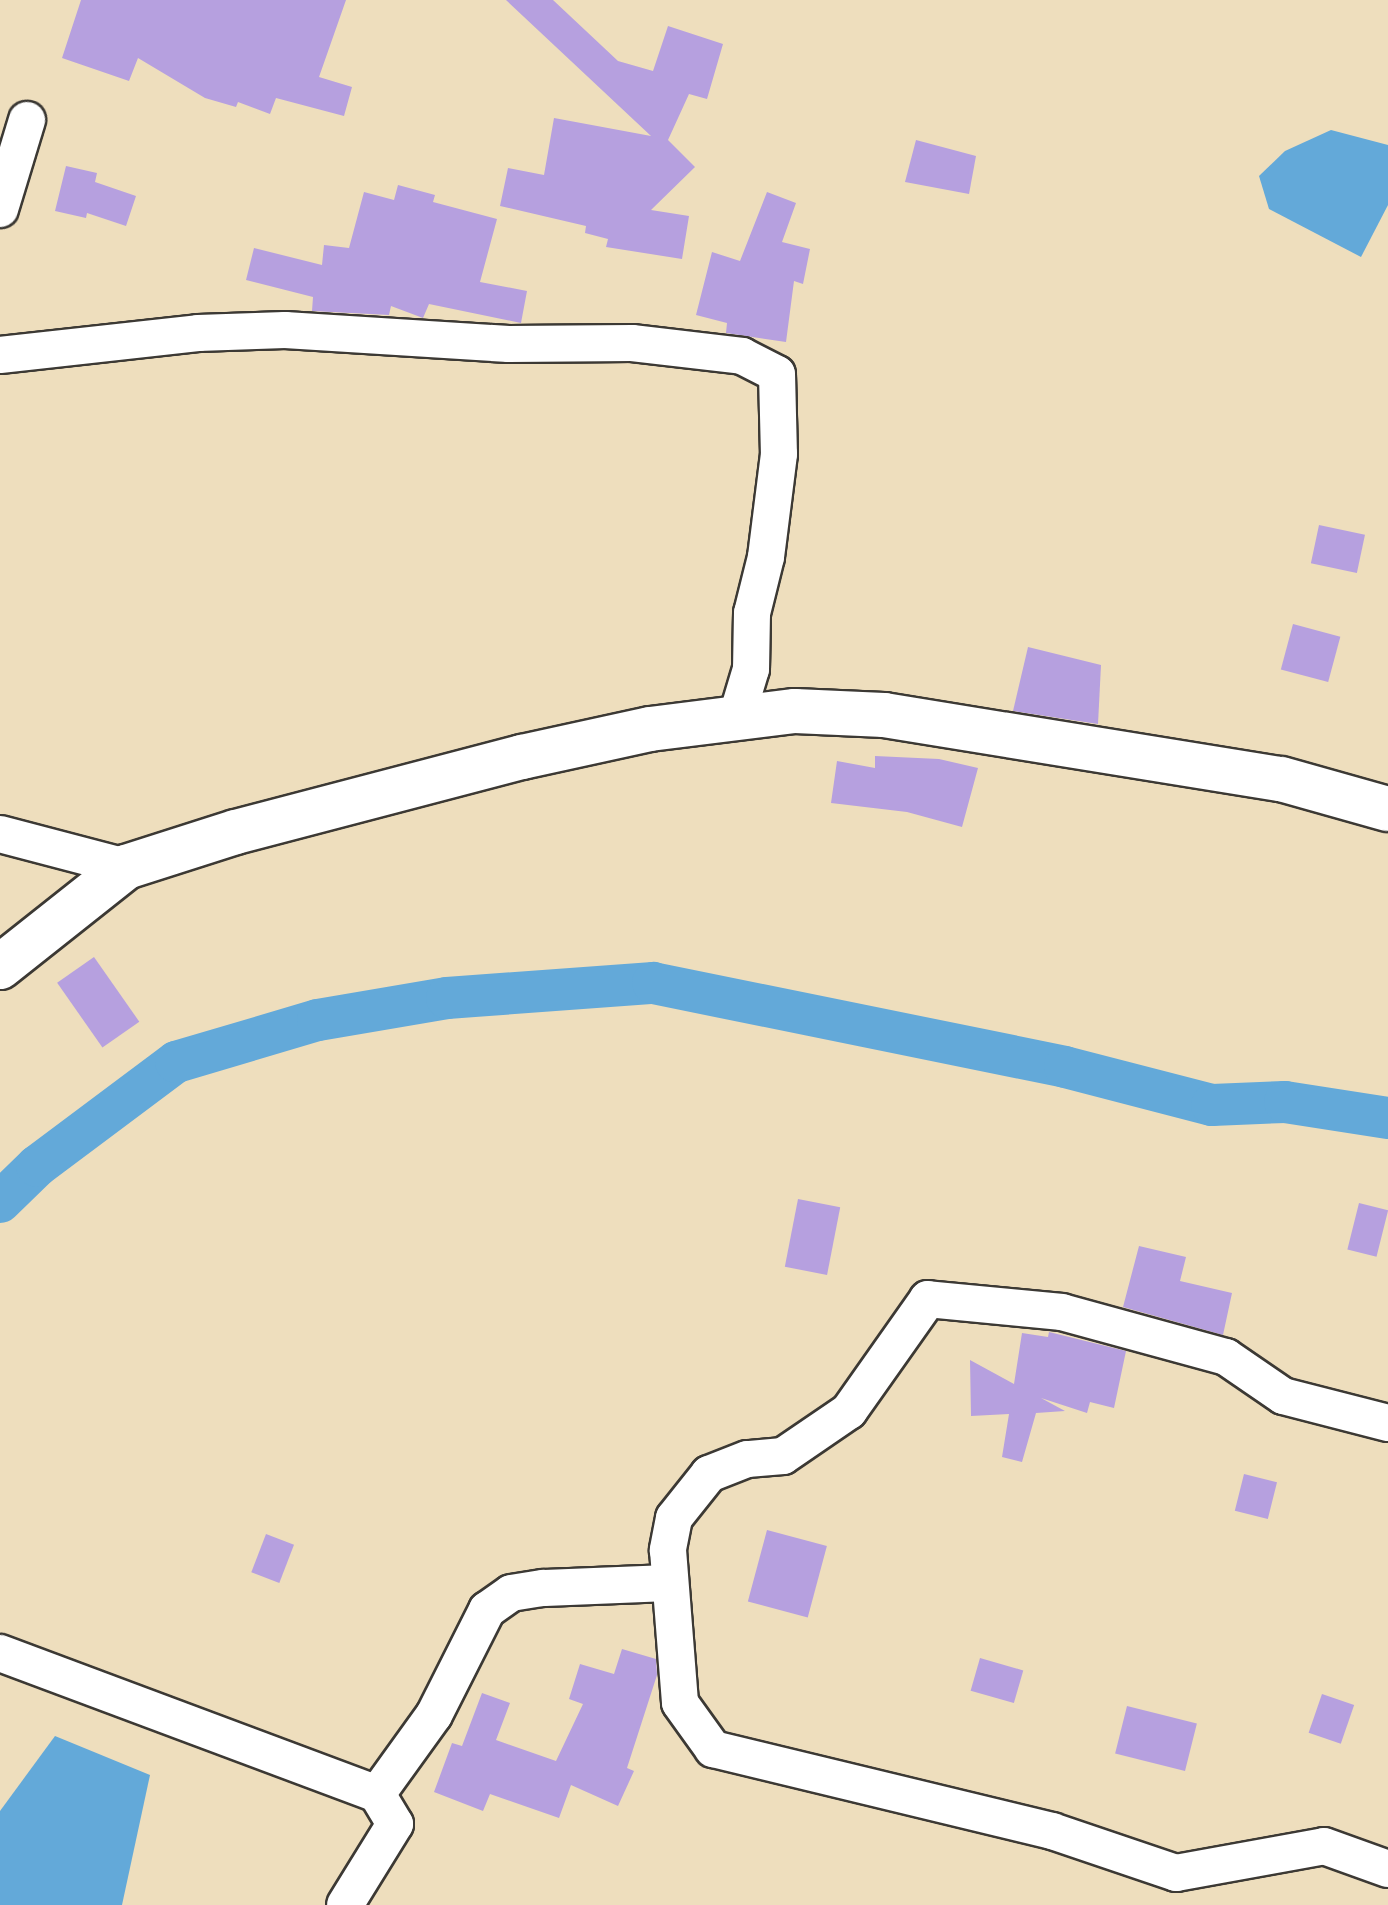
<!DOCTYPE html>
<html>
<head>
<meta charset="utf-8">
<style>
	body { margin:0 }
	#map { position:relative; width:1388px; height:1905px; overflow:hidden; background:#eedebd; font-family:Mali,sans-serif }
	div>[style] { position:absolute }
	.water>* { inset:0; background:#63a9d9 }
	.canal>* { height:42px; margin:-21px; padding:0 21px; transform-origin:21px; border-radius:21px; background:#63a9d9 }
	.building>* { inset:0; background:#b6a0df; transform-origin:0 0 }
	.roads { filter:drop-shadow(2px 0 #3c3934) drop-shadow(-2px 0 #3c3934) drop-shadow(0 2px #3c3934) drop-shadow(0 -2px #3c3934) }
	.minor>* { height:36px; margin:-18px; padding:0 18px; transform-origin:18px; border-radius:18px; background:#fff }
	.tertiary>* { height:44px; margin:-22px; padding:0 22px; transform-origin:22px; border-radius:22px; background:#fff }
	span { translate:-50% -50%; white-space:nowrap; text-align:center; line-height:1.15; -webkit-text-stroke:8px #fcf5e5; paint-order:stroke }
</style>
</head>
<body>
<div id="map">
	<div class="water">
		<div style="clip-path:polygon(1331px 130px,1388px 145px,1388px 205px,1361px 257px,1269px 209px,1259px 176px,1285px 151px)"></div>
		<div style="clip-path:polygon(55px 1736px,150px 1775px,122px 1905px,0 1905px,0 1811px)"></div>
	</div>
	<div class="canal">
		<div style="left:0;top:1202px;width:52px;rotate:-44.2deg"></div>
		<div style="left:37px;top:1166px;width:174px;rotate:-36.8deg"></div>
		<div style="left:176px;top:1062px;width:148px;rotate:-16.5deg"></div>
		<div style="left:318px;top:1020px;width:131px;rotate:-9.7deg"></div>
		<div style="left:447px;top:998px;width:207px;rotate:-4.2deg"></div>
		<div style="left:653px;top:983px;width:420px;rotate:11.5deg"></div>
		<div style="left:1065px;top:1067px;width:152px;rotate:14.5deg"></div>
		<div style="left:1212px;top:1105px;width:73px;rotate:-2.4deg"></div>
		<div style="left:1285px;top:1102px;width:104px;rotate:8.8deg"></div>
	</div>
	<div class="building">
		<div style="clip-path:polygon(81px 0,346px 0,319px 77px,352px 87px,344px 116px,276px 98px,270px 114px,238px 102px,236px 107px,205px 98px,138px 58px,129px 81px,62px 58px)"></div>
		<div style="clip-path:polygon(506px 0,553px 0,618px 61px,653px 71px,668px 26px,723px 44px,707px 99px,689px 94px,668px 140px,695px 167px,651px 210px,689px 216px,682px 259px,606px 247px,608px 239px,585px 233px,586px 226px,500px 206px,508px 168px,544px 175px,554px 118px,651px 136px)"></div>
		<div style="clip-path:polygon(916px 140px,976px 156px,969px 194px,905px 182px)"></div>
		<div style="clip-path:polygon(66px 166px,97px 173px,95px 182px,136px 196px,126px 226px,87px 213px,86px 218px,55px 211px)"></div>
		<div style="clip-path:polygon(398px 185px,435px 195px,433px 202px,497px 219px,480px 282px,527px 291px,521px 323px,429px 304px,423px 318px,391px 306px,389px 315px,312px 311px,313px 297px,246px 280px,254px 248px,322px 265px,324px 245px,349px 248px,364px 192px,394px 200px)"></div>
		<div style="clip-path:polygon(767px 192px,796px 203px,782px 242px,810px 249px,803px 284px,794px 281px,786px 342px,726px 333px,727px 323px,696px 315px,712px 252px,740px 261px)"></div>
		<div style="left:1319px;top:525px;width:47px;height:39px;rotate:12deg"></div>
		<div style="left:1293px;top:624px;width:49px;height:47px;rotate:15deg"></div>
		<div style="clip-path:polygon(1028px 647px,1101px 665px,1098px 724px,1013px 711px)"></div>
		<div style="clip-path:polygon(875px 756px,939px 759px,978px 768px,962px 827px,907px 812px,831px 803px,837px 761px,875px 768px)"></div>
		<div style="left:94px;top:957px;width:79px;height:45px;rotate:55deg"></div>
		<div style="left:798px;top:1199px;width:43px;height:69px;rotate:11deg"></div>
		<div style="left:1359px;top:1203px;width:30px;height:48px;rotate:14deg"></div>
		<div style="clip-path:polygon(1139px 1246px,1186px 1257px,1180px 1281px,1232px 1293px,1223px 1335px,1123px 1307px)"></div>
		<div style="clip-path:polygon(1049px 1332px,1126px 1351px,1114px 1408px,1090px 1402px,1087px 1413px,1041px 1398px,1065px 1411px,1036px 1413px,1022px 1462px,1002px 1457px,1009px 1414px,971px 1416px,970px 1360px,1014px 1384px,1022px 1333px,1048px 1337px)"></div>
		<div style="left:1244px;top:1474px;width:34px;height:38px;rotate:14deg"></div>
		<div style="left:767px;top:1530px;width:62px;height:74px;rotate:15deg"></div>
		<div style="left:266px;top:1534px;width:30px;height:41px;rotate:21deg"></div>
		<div style="clip-path:polygon(622px 1649px,656px 1659px,657px 1675px,627px 1768px,634px 1771px,618px 1806px,571px 1785px,559px 1818px,490px 1794px,483px 1811px,434px 1792px,452px 1743px,462px 1746px,482px 1693px,510px 1703px,496px 1740px,556px 1761px,583px 1704px,569px 1699px,580px 1664px,614px 1674px)"></div>
		<div style="left:980px;top:1658px;width:45px;height:34px;rotate:16deg"></div>
		<div style="left:1322px;top:1694px;width:34px;height:41px;rotate:19deg"></div>
		<div style="left:1127px;top:1706px;width:72px;height:49px;rotate:14deg"></div>
	</div>
	<div class="roads">
		<div class="minor">
			<div style="left:0;top:209px;width:93px;rotate:-73.1deg"></div>
			<div style="left:0;top:355px;width:199px;rotate:-6.3deg"></div>
			<div style="left:198px;top:333px;width:87px;rotate:-2deg"></div>
			<div style="left:285px;top:330px;width:224px;rotate:3.6deg"></div>
			<div style="left:509px;top:344px;width:123px;rotate:-0.5deg"></div>
			<div style="left:632px;top:343px;width:111px;rotate:6.7deg"></div>
			<div style="left:742px;top:356px;width:39px;rotate:27deg"></div>
			<div style="left:777px;top:374px;width:80px;rotate:88.6deg"></div>
			<div style="left:779px;top:454px;width:104px;rotate:97.2deg"></div>
			<div style="left:766px;top:557px;width:58px;rotate:104deg"></div>
			<div style="left:752px;top:613px;width:56px;rotate:91deg"></div>
			<div style="left:751px;top:669px;width:52px;rotate:106.7deg"></div>
			<div style="left:0;top:834px;width:130px;rotate:14.7deg"></div>
			<div style="left:1388px;top:1423px;width:108px;rotate:-165.6deg"></div>
			<div style="left:1283px;top:1396px;width:69px;rotate:-145.6deg"></div>
			<div style="left:1226px;top:1357px;width:170px;rotate:-164.7deg"></div>
			<div style="left:1062px;top:1312px;width:135px;rotate:-174.5deg"></div>
			<div style="left:928px;top:1299px;width:137px;rotate:125.2deg"></div>
			<div style="left:849px;top:1411px;width:80px;rotate:145.7deg"></div>
			<div style="left:783px;top:1456px;width:36px;rotate:175deg"></div>
			<div style="left:747px;top:1459px;width:41px;rotate:158.5deg"></div>
			<div style="left:709px;top:1474px;width:56px;rotate:128.5deg"></div>
			<div style="left:674px;top:1518px;width:33px;rotate:101deg"></div>
			<div style="left:668px;top:1550px;width:153px;rotate:85.5deg"></div>
			<div style="left:680px;top:1703px;width:57px;rotate:54.3deg"></div>
			<div style="left:713px;top:1749px;width:349px;rotate:13.6deg"></div>
			<div style="left:1052px;top:1831px;width:131px;rotate:18.7deg"></div>
			<div style="left:1176px;top:1873px;width:150px;rotate:-10.3deg"></div>
			<div style="left:1324px;top:1846px;width:68px;rotate:19.8deg"></div>
			<div style="left:0;top:1653px;width:403px;rotate:20.5deg"></div>
			<div style="left:377px;top:1794px;width:35px;rotate:59deg"></div>
			<div style="left:395px;top:1824px;width:95px;rotate:121.7deg"></div>
			<div style="left:377px;top:1794px;width:97px;rotate:-54.2deg"></div>
			<div style="left:434px;top:1715px;width:118px;rotate:-63.2deg"></div>
			<div style="left:487px;top:1610px;width:29px;rotate:-35deg"></div>
			<div style="left:511px;top:1593px;width:33px;rotate:-9deg"></div>
			<div style="left:544px;top:1588px;width:125px;rotate:-2.3deg"></div>
		</div>
		<div class="tertiary">
			<div style="left:0;top:967px;width:161px;rotate:-38.4deg"></div>
			<div style="left:126px;top:867px;width:115px;rotate:-17.7deg"></div>
			<div style="left:236px;top:832px;width:296px;rotate:-14.7deg"></div>
			<div style="left:522px;top:757px;width:131px;rotate:-12.3deg"></div>
			<div style="left:650px;top:729px;width:146px;rotate:-7.1deg"></div>
			<div style="left:795px;top:711px;width:89px;rotate:2.6deg"></div>
			<div style="left:884px;top:715px;width:402px;rotate:9.2deg"></div>
			<div style="left:1281px;top:779px;width:111px;rotate:15.7deg"></div>
		</div>
	</div>
</div>
</body>
</html>
